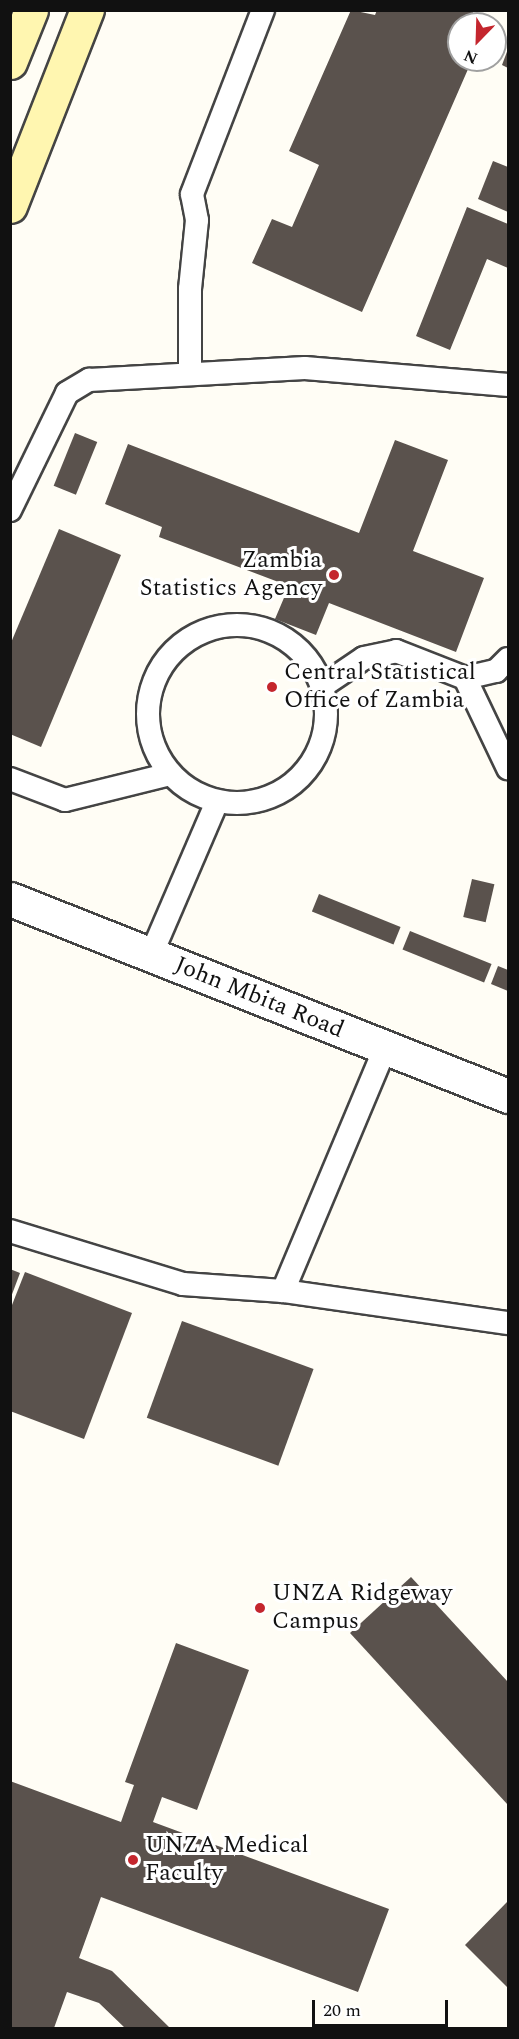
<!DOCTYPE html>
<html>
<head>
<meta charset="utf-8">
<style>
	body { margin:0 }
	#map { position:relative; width:519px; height:2039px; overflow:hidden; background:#fffdf5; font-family:Spectral,serif }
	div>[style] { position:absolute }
	.building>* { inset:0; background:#5a524d; transform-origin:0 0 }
	.roads { filter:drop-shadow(2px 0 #444) drop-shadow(-2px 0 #444) drop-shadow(0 2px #444) drop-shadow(0 -2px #444) }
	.lane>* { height:22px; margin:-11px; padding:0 11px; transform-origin:11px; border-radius:11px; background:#fff }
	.lane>.ring { margin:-11px; padding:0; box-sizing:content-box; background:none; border:22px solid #fff; border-radius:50% }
	.street>* { height:33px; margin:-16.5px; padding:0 16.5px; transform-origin:16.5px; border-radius:16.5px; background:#fff }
	.secondary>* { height:33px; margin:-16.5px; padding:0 16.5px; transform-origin:16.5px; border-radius:16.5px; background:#fff6b0 }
	.dots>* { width:16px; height:16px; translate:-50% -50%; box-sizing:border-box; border:3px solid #fff; border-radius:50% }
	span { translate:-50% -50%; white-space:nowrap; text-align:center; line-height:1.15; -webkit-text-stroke:6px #fff; paint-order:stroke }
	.poi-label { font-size:24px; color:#111 }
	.right { translate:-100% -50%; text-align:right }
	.left { translate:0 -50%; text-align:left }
	.street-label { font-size:24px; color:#111 }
	.frame { position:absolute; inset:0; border:12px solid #111; pointer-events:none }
	.north { position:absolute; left:447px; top:12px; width:60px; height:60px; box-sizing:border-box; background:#fff; border:2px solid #a0a0a0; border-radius:50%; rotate:203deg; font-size:16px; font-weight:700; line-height:24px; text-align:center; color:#111 }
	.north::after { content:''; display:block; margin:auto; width:21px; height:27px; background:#c4262e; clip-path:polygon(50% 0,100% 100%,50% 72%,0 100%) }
	.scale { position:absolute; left:312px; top:2000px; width:136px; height:27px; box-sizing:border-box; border:3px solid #111; border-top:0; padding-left:8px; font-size:18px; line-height:21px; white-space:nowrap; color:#111; -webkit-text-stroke:4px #fff; paint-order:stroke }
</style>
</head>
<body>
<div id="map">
	<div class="building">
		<div style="clip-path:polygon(351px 10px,375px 15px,377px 10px,474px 10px,468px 24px,459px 24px,455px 53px,459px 60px,472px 60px,362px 312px,252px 263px,272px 219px,292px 227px,319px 165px,289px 151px)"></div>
		<div style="clip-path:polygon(508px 49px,508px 68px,502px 65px)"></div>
		<div style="clip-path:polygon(493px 161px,508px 167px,508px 212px,478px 199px)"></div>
		<div style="clip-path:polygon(467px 207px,508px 224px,508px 268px,487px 259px,450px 350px,416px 336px)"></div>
		<div style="left:75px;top:433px;width:24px;height:57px;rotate:22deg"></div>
		<div style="clip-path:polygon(395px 440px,448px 460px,413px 551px,484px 578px,456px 652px,329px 603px,316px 635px,275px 619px,289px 586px,159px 537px,162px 527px,105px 504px,128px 444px,359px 533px)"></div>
		<div style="clip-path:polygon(59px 529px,121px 555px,41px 747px,10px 734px,10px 645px)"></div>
		<div style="left:472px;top:879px;width:23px;height:39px;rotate:13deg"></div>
		<div style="left:319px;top:894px;width:88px;height:19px;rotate:22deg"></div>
		<div style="left:410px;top:931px;width:88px;height:20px;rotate:22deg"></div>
		<div style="clip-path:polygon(498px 966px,508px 970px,508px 991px,491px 984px)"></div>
		<div style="clip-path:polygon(10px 1269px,20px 1273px,11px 1297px,10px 1297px)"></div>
		<div style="clip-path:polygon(25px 1272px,132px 1313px,84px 1439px,10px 1411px,10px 1310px)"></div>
		<div style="left:182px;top:1321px;width:140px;height:103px;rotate:20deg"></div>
		<div style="clip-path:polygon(411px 1577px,508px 1682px,508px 1805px,350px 1633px)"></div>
		<div style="clip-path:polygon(176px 1643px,249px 1670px,197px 1810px,162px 1797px,153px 1822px,389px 1909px,358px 1992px,101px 1897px,79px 1958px,112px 1971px,170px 2028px,125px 2028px,99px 2003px,67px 1992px,54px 2028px,10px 2028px,10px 1781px,121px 1822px,134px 1785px,125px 1782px)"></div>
		<div style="clip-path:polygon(508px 1901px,508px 1988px,465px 1945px)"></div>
	</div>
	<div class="roads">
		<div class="lane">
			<div style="left:190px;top:372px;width:83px;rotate:-90deg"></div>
			<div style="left:190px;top:289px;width:69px;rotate:-84.2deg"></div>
			<div style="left:197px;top:220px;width:26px;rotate:-101deg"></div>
			<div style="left:192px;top:194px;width:197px;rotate:-68.9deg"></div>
			<div style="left:10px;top:510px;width:130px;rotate:-64deg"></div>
			<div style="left:67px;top:393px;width:26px;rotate:-31deg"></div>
			<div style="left:89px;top:380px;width:216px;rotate:-3.2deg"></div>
			<div style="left:305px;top:368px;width:204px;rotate:4.8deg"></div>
			<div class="ring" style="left:148px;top:625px;width:156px;height:156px"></div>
			<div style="left:465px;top:678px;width:100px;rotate:64.5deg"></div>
			<div style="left:324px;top:685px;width:48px;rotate:-34deg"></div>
			<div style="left:364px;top:658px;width:33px;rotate:-12deg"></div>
			<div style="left:396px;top:651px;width:74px;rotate:21.4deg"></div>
			<div style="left:465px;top:678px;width:32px;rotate:-13deg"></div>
			<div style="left:496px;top:671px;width:17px;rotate:-45deg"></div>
			<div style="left:10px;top:779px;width:59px;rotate:20.9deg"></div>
			<div style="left:65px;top:800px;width:108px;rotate:-13.9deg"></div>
			<div style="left:151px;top:955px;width:164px;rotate:-66.7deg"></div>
			<div style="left:10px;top:1231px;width:181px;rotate:17deg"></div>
			<div style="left:183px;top:1284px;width:100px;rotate:4deg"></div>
			<div style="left:283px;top:1291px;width:264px;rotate:-67.2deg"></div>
			<div style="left:283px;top:1291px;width:227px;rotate:8.1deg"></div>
		</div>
		<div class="street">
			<div style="left:10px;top:899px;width:536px;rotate:21.58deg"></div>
		</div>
		<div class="secondary">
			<div style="left:10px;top:62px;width:56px;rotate:-68deg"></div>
			<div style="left:10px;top:206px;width:211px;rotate:-68.6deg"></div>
		</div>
	</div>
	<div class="dots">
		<div style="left:334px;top:575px;background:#c4262e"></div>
		<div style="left:272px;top:687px;background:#c4262e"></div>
		<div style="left:260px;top:1608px;background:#c4262e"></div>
		<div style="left:133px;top:1860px;background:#c4262e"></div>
	</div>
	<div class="poi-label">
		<span class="right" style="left:322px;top:575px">Zambia<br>Statistics Agency</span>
		<span class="left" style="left:284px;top:687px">Central Statistical<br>Office of Zambia</span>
		<span class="left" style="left:272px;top:1608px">UNZA Ridgeway<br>Campus</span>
		<span class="left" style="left:145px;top:1860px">UNZA Medical<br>Faculty</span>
	</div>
	<div class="street-label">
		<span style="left:259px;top:998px;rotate:22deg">John Mbita Road</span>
	</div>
	<div class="frame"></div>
	<div class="north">N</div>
	<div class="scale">20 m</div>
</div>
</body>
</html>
